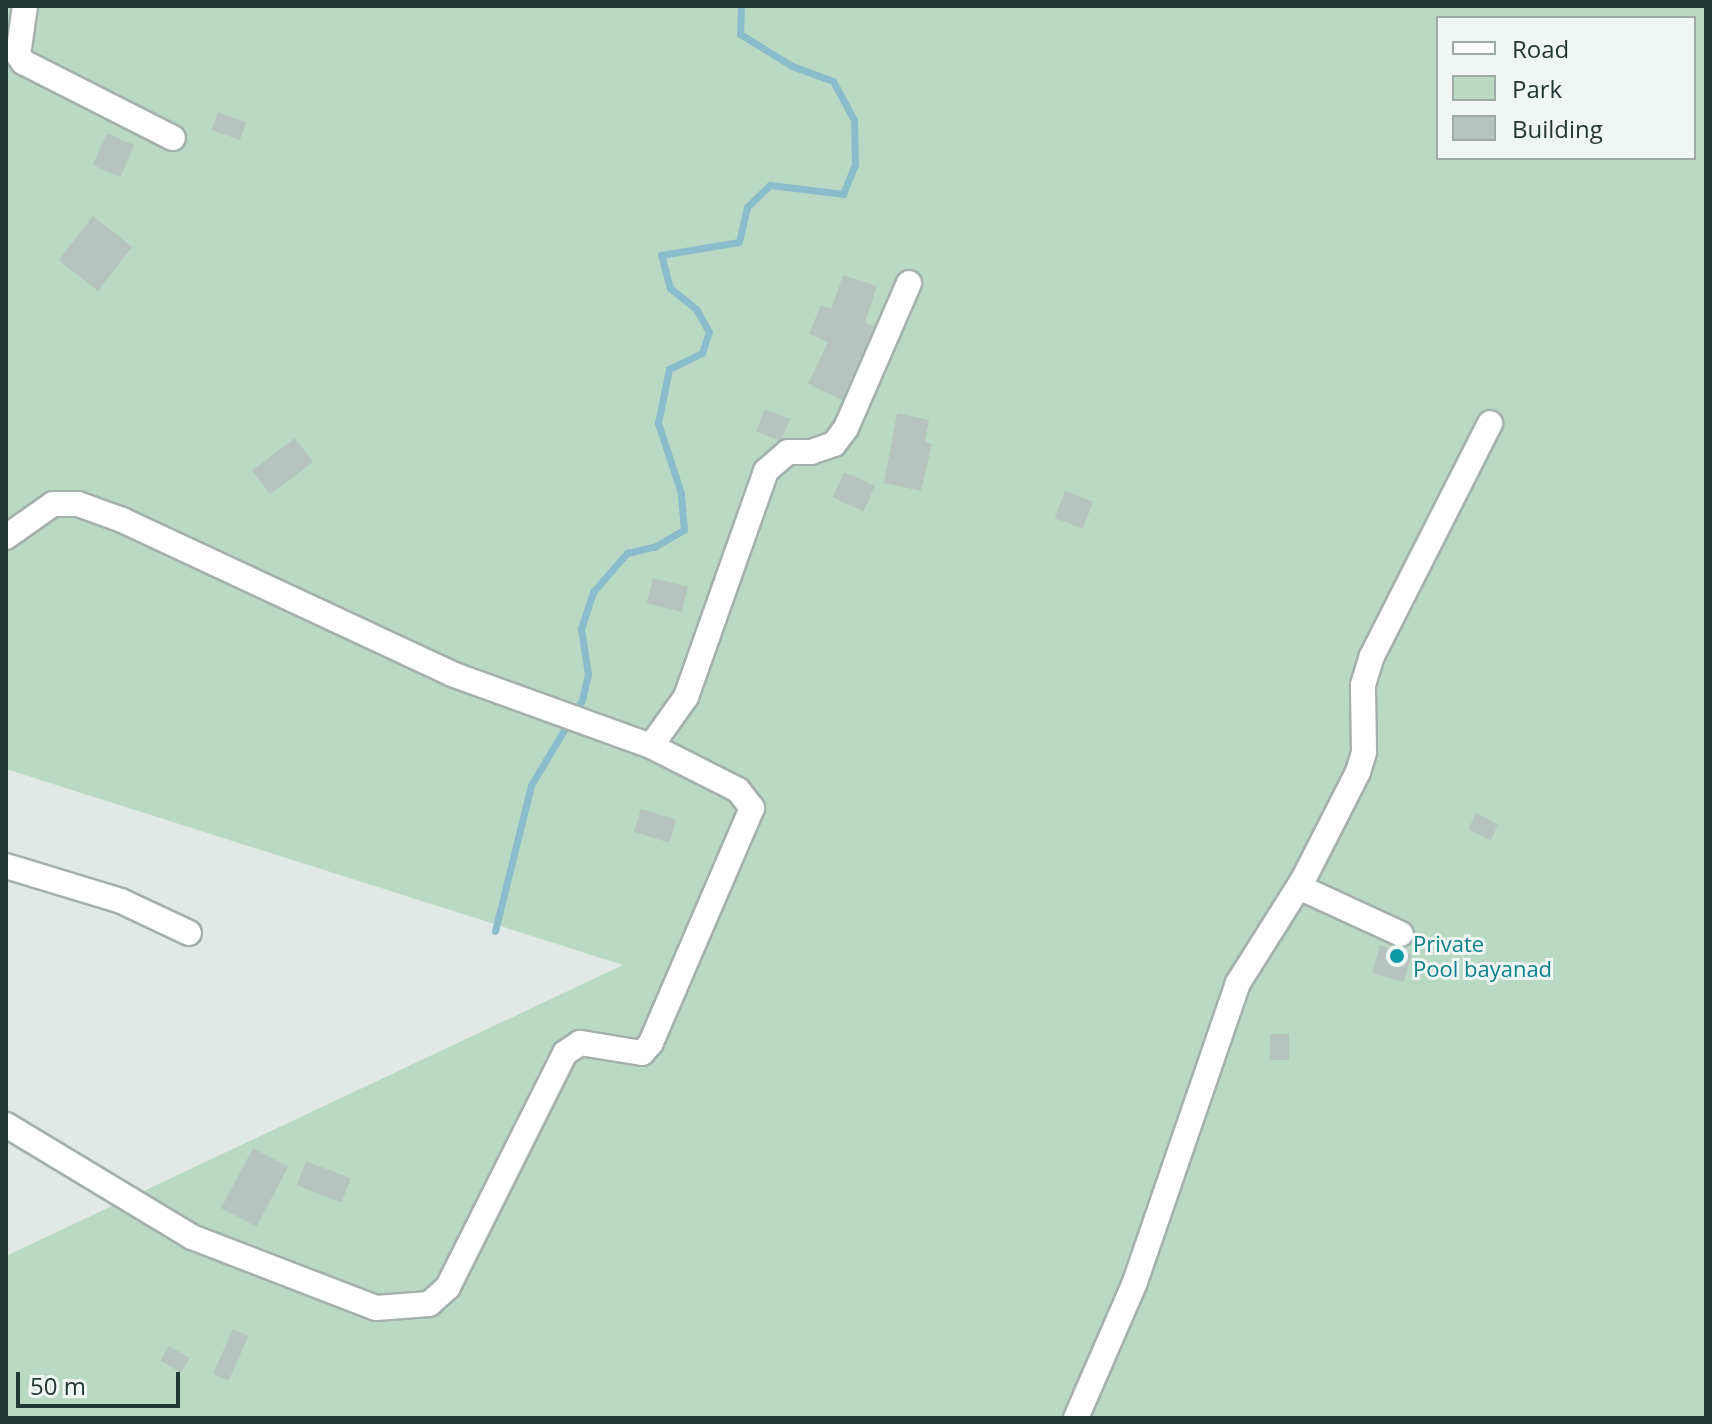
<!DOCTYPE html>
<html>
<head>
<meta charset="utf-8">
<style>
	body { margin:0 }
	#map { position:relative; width:1712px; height:1424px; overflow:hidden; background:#e0e9e6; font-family:"Open Sans",sans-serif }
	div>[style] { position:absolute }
	.green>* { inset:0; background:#bad9c5 }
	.stream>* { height:7px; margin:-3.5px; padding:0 3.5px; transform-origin:3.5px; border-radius:3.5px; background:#8bbccb }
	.building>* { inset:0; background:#b5c4bf; transform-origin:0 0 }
	.roads { filter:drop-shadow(2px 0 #a3b0ad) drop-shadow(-2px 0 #a3b0ad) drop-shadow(0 2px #a3b0ad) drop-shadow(0 -2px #a3b0ad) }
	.minor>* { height:24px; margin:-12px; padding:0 12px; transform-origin:12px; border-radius:12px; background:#fff }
	.dots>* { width:22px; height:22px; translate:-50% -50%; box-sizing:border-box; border:4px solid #f0f6f4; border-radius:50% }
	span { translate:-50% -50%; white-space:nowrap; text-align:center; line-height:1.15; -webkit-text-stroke:6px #f0f6f4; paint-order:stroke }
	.culture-label { font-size:22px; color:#0d838f }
	.left { translate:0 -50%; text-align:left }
	.frame { position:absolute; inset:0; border:8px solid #223834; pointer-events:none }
	.legend { position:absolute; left:1436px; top:16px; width:260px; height:144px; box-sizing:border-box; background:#f0f6f4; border:2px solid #9eaaa7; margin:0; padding:10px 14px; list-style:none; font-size:24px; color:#223834 }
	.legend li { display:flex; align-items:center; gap:16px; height:40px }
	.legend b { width:40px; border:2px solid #9eaaa7 }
	.scale { position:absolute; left:16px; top:1372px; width:164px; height:36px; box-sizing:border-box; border:4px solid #223834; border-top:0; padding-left:10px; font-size:24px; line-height:28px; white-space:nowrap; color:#223834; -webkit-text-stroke:6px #f0f6f4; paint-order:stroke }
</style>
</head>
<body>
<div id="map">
	<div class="green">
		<div style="clip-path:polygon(evenodd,6px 6px,1706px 6px,1706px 1418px,6px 1418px,6px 1256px,623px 965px,6px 769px,6px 6px,1438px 18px,1694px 18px,1694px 158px,1438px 158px,1438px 18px)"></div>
	</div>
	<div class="stream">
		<div style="left:495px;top:931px;width:150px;rotate:-76.1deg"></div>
		<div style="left:531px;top:785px;width:99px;rotate:-59deg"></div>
		<div style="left:582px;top:700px;width:27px;rotate:-77deg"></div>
		<div style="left:588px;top:674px;width:46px;rotate:-98.8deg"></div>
		<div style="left:581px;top:629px;width:39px;rotate:-72deg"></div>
		<div style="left:593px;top:592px;width:52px;rotate:-48.9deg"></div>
		<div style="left:627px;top:553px;width:28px;rotate:-13deg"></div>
		<div style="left:654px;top:547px;width:34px;rotate:-30deg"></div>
		<div style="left:684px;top:530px;width:37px;rotate:-95deg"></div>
		<div style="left:681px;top:493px;width:74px;rotate:-108.2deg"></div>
		<div style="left:658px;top:423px;width:55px;rotate:-78.5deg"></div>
		<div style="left:669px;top:369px;width:37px;rotate:-26deg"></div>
		<div style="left:702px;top:353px;width:22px;rotate:-72deg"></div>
		<div style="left:709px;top:332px;width:26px;rotate:-119deg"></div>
		<div style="left:696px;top:309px;width:33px;rotate:-141deg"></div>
		<div style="left:670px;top:288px;width:34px;rotate:-105deg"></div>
		<div style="left:661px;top:255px;width:79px;rotate:-9.5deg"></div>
		<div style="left:739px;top:242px;width:36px;rotate:-77deg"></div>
		<div style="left:747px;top:207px;width:32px;rotate:-44deg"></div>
		<div style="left:770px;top:185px;width:74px;rotate:7deg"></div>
		<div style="left:843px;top:194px;width:31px;rotate:-68deg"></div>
		<div style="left:855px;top:165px;width:45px;rotate:-91.3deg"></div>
		<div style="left:854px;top:120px;width:44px;rotate:-118.3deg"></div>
		<div style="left:833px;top:81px;width:44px;rotate:-159.9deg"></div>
		<div style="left:792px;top:66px;width:61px;rotate:-148.4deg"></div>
		<div style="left:740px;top:34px;width:28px;rotate:-88deg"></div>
	</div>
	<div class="building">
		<div style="left:218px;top:112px;width:30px;height:19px;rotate:20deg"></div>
		<div style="left:107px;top:133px;width:30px;height:35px;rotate:24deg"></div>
		<div style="left:93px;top:216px;width:50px;height:56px;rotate:38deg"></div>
		<div style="clip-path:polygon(843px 275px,877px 286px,865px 323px,874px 326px,842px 400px,808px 384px,828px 342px,809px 334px,821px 305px,831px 309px)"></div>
		<div style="left:765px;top:409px;width:27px;height:24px;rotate:22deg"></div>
		<div style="clip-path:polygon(897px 413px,929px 420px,925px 442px,932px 444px,921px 491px,884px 483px)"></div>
		<div style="left:295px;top:438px;width:30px;height:54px;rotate:53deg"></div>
		<div style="left:844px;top:472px;width:34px;height:28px;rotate:24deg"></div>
		<div style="left:1065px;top:491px;width:30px;height:29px;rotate:21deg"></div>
		<div style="left:653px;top:578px;width:36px;height:26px;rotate:14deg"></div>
		<div style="left:641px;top:809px;width:37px;height:24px;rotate:17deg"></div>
		<div style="left:1476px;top:813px;width:25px;height:18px;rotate:26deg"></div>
		<div style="left:1380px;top:945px;width:33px;height:29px;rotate:16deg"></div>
		<div style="left:1270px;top:1034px;width:19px;height:26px"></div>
		<div style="left:253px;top:1148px;width:40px;height:68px;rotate:28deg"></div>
		<div style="left:306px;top:1161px;width:48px;height:26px;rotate:21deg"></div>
		<div style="left:233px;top:1329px;width:17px;height:49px;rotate:24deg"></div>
		<div style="left:169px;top:1346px;width:24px;height:17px;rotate:30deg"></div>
	</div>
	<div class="roads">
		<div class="minor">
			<div style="left:25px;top:6px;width:49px;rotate:98.1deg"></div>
			<div style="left:18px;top:55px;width:9px;rotate:54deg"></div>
			<div style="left:23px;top:62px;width:168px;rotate:26.9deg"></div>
			<div style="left:6px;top:537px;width:57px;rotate:-35.1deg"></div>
			<div style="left:53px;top:504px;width:25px"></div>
			<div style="left:78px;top:504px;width:47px;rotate:20deg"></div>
			<div style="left:122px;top:520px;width:364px;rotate:25deg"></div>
			<div style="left:452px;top:674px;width:212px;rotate:19.9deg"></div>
			<div style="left:651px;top:746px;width:97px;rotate:26.8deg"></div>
			<div style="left:738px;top:790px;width:23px;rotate:52deg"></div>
			<div style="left:752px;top:808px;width:256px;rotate:113.3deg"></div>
			<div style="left:651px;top:1043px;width:13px;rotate:132deg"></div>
			<div style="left:642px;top:1053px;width:63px;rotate:-170.8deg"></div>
			<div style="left:580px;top:1043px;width:18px;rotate:146deg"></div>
			<div style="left:565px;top:1053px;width:262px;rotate:116.6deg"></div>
			<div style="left:448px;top:1287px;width:25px;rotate:138deg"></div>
			<div style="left:429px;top:1304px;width:53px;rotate:175.7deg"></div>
			<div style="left:376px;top:1308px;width:197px;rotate:-158.9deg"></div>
			<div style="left:192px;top:1237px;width:217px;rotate:-148.9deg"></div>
			<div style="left:651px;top:746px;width:60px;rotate:-54.5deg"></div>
			<div style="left:686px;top:697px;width:240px;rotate:-70.5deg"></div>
			<div style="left:766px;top:471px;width:29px;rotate:-41deg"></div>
			<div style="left:788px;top:452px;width:23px"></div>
			<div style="left:811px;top:452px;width:24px;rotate:-19deg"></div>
			<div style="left:834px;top:444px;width:20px;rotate:-53deg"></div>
			<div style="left:846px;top:428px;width:158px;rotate:-66.5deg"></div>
			<div style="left:6px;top:866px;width:120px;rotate:16.9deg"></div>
			<div style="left:121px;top:901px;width:75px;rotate:25.2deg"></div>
			<div style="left:1299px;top:887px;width:112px;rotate:24.7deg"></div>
			<div style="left:1076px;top:1418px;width:148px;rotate:-66.5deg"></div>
			<div style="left:1135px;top:1282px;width:316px;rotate:-71deg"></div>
			<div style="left:1238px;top:983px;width:124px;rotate:-57.8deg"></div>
			<div style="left:1304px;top:878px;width:119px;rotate:-63deg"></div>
			<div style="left:1358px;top:772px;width:21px;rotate:-73deg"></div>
			<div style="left:1364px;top:752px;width:67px;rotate:-90.9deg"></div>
			<div style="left:1363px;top:685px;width:30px;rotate:-73deg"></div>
			<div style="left:1372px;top:656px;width:261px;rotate:-63.1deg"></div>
		</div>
	</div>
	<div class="dots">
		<div style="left:1397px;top:956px;background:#0f9aa8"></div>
	</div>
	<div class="culture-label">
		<span class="left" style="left:1413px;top:956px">Private<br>Pool bayanad</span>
	</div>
	<div class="frame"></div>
	<ul class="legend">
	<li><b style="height:10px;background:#fff"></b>Road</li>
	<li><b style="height:22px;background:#bad9c5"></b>Park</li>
	<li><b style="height:22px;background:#b5c4bf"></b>Building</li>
	</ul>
	<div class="scale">50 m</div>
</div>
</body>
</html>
